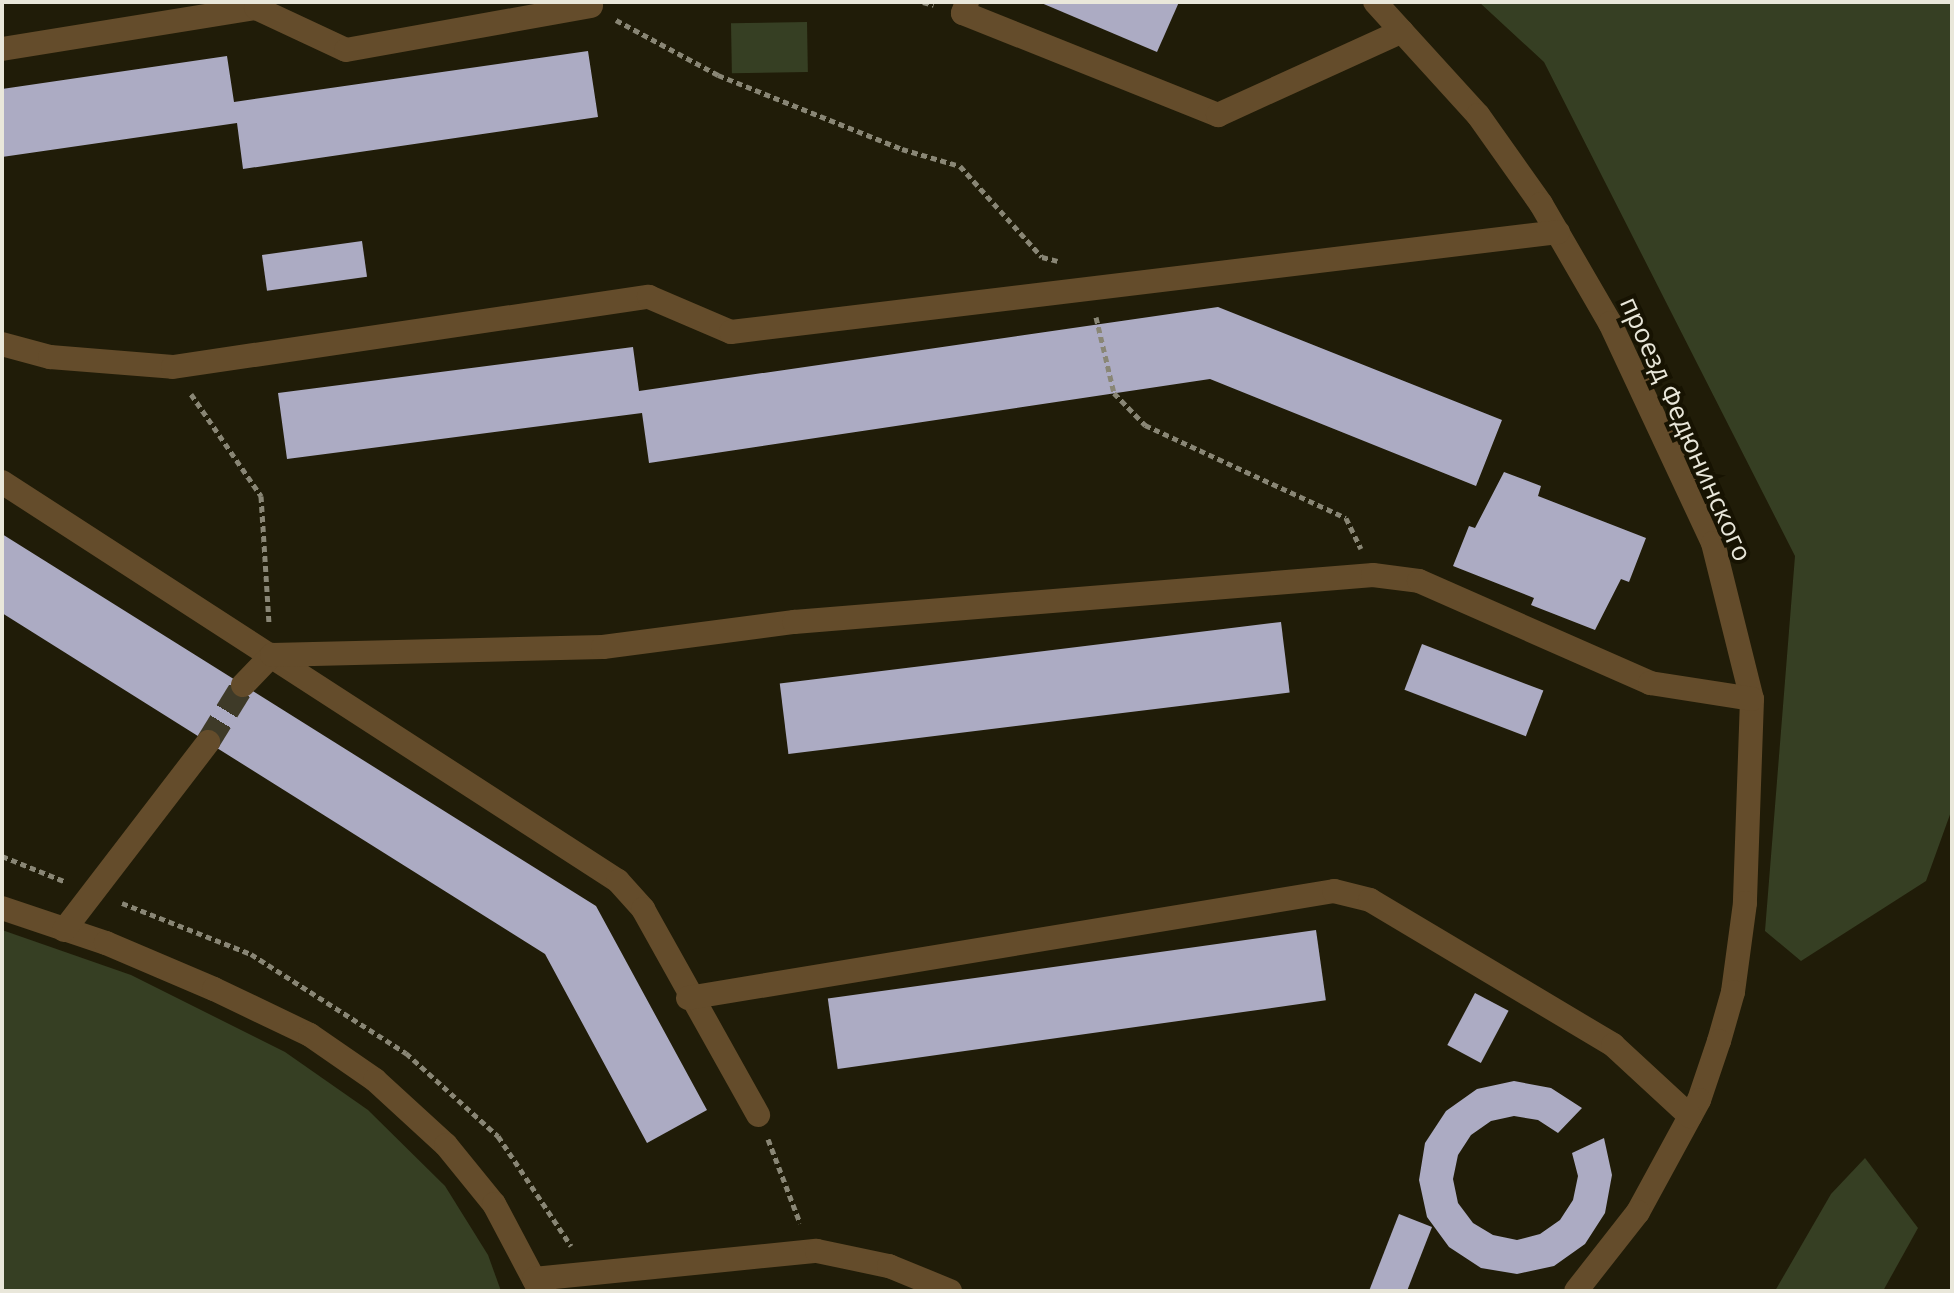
<!DOCTYPE html>
<html>
<head>
<meta charset="utf-8">
<style>
	body { margin:0 }
	#map { position:relative; width:1954px; height:1293px; overflow:hidden; background:#201c08; font-family:"Open Sans",sans-serif }
	div>[style] { position:absolute }
	.green>* { inset:0; background:#363f23; transform-origin:0 0 }
	.building>* { inset:0; background:#acabc3; transform-origin:0 0 }
	.minor-tunnel>* { height:24px; margin-top:-12px; transform-origin:0; background:repeating-linear-gradient(90deg,#3e3a28 0 24px,transparent 0 36px) }
	.path>* { height:5px; margin-top:-2.5px; transform-origin:0; background:repeating-linear-gradient(90deg,#898675 0 6px,transparent 0 10px) }
	.minor>* { height:24px; margin:-12px; padding:0 12px; transform-origin:12px; border-radius:12px; background:#644c2b }
	span { translate:-50% -50%; white-space:nowrap; text-align:center; line-height:1.15; -webkit-text-stroke:8px #171302; paint-order:stroke }
	.street-label { font-size:26px; color:#e9e7da }
	.frame { position:absolute; inset:0; border:4px solid #e9e7da; pointer-events:none }
</style>
</head>
<body>
<div id="map">
	<div class="green">
		<div style="clip-path:polygon(1479px 2px,1952px 2px,1952px 809px,1926px 881px,1801px 961px,1765px 931px,1795px 556px,1544px 62px)"></div>
		<div style="left:807px;top:22px;width:50px;height:76px;rotate:89deg"></div>
		<div style="clip-path:polygon(2px 930px,131px 975px,285px 1052px,368px 1110px,445px 1186px,488px 1255px,501px 1291px,2px 1291px)"></div>
		<div style="clip-path:polygon(1865px 1158px,1918px 1228px,1883px 1291px,1775px 1291px,1831px 1194px)"></div>
	</div>
	<div class="building">
		<div style="clip-path:polygon(1039px 2px,1179px 2px,1157px 52px)"></div>
		<div style="clip-path:polygon(588px 51px,598px 117px,243px 169px,237px 123px,2px 157px,2px 89px,227px 56px,234px 102px)"></div>
		<div style="left:362px;top:241px;width:36px;height:101px;rotate:82deg"></div>
		<div style="clip-path:polygon(1218px 307px,1502px 420px,1476px 486px,1210px 379px,649px 463px,642px 413px,287px 459px,278px 393px,633px 347px,639px 391px)"></div>
		<div style="clip-path:polygon(1504px 472px,1541px 486px,1538px 496px,1646px 538px,1629px 582px,1621px 579px,1595px 630px,1531px 605px,1534px 598px,1453px 566px,1469px 526px,1475px 528px)"></div>
		<div style="clip-path:polygon(2px 534px,596px 906px,707px 1110px,647px 1143px,545px 954px,2px 613px)"></div>
		<div style="left:1281px;top:622px;width:71px;height:505px;rotate:83deg"></div>
		<div style="left:1422px;top:644px;width:130px;height:49px;rotate:21deg"></div>
		<div style="left:1316px;top:930px;width:71px;height:493px;rotate:82deg"></div>
		<div style="left:1475px;top:993px;width:38px;height:59px;rotate:28deg"></div>
		<div style="clip-path:polygon(1514px 1081px,1551px 1088px,1582px 1108px,1558px 1133px,1538px 1120px,1514px 1116px,1491px 1121px,1471px 1135px,1458px 1155px,1453px 1179px,1458px 1203px,1473px 1223px,1493px 1235px,1517px 1240px,1540px 1234px,1560px 1220px,1573px 1200px,1578px 1176px,1572px 1153px,1604px 1138px,1612px 1175px,1605px 1213px,1585px 1244px,1554px 1266px,1517px 1274px,1481px 1268px,1449px 1247px,1427px 1217px,1419px 1180px,1425px 1143px,1446px 1111px,1477px 1089px)"></div>
		<div style="clip-path:polygon(1399px 1214px,1432px 1227px,1407px 1291px,1369px 1291px)"></div>
	</div>
	<div class="minor-tunnel">
		<div style="left:208px;top:742px;width:67px;rotate:-58.4deg"></div>
	</div>
	<div class="path">
		<div style="left:923px;top:2px;width:11px;rotate:15deg"></div>
		<div style="left:616px;top:20px;width:116px;rotate:28.3deg"></div>
		<div style="left:718px;top:75px;width:198px;rotate:21.9deg"></div>
		<div style="left:902px;top:149px;width:60px;rotate:16.3deg"></div>
		<div style="left:960px;top:166px;width:122px;rotate:48deg"></div>
		<div style="left:1042px;top:257px;width:16px;rotate:14deg"></div>
		<div style="left:1096px;top:317px;width:78px;rotate:76.7deg"></div>
		<div style="left:1114px;top:393px;width:45px;rotate:45.9deg"></div>
		<div style="left:1145px;top:425px;width:221px;rotate:24.8deg"></div>
		<div style="left:1346px;top:518px;width:34px;rotate:64deg"></div>
		<div style="left:191px;top:394px;width:124px;rotate:55.5deg"></div>
		<div style="left:261px;top:496px;width:126px;rotate:86.4deg"></div>
		<div style="left:2px;top:856px;width:67px;rotate:22deg"></div>
		<div style="left:122px;top:903px;width:139px;rotate:21.6deg"></div>
		<div style="left:251px;top:954px;width:184px;rotate:32.6deg"></div>
		<div style="left:406px;top:1053px;width:124px;rotate:42.1deg"></div>
		<div style="left:498px;top:1136px;width:132px;rotate:56.4deg"></div>
		<div style="left:768px;top:1139px;width:90px;rotate:69.1deg"></div>
	</div>
	<div class="minor">
		<div style="left:967px;top:2px;width:12px;rotate:110deg"></div>
		<div style="left:963px;top:13px;width:275px;rotate:21.8deg"></div>
		<div style="left:1218px;top:115px;width:202px;rotate:-24.5deg"></div>
		<div style="left:1375px;top:2px;width:153px;rotate:47.7deg"></div>
		<div style="left:1478px;top:115px;width:109px;rotate:54.7deg"></div>
		<div style="left:1541px;top:204px;width:138px;rotate:59.9deg"></div>
		<div style="left:1610px;top:323px;width:243px;rotate:64.9deg"></div>
		<div style="left:1713px;top:543px;width:161px;rotate:76deg"></div>
		<div style="left:1752px;top:699px;width:204px;rotate:92deg"></div>
		<div style="left:1745px;top:903px;width:90px;rotate:97.7deg"></div>
		<div style="left:1733px;top:992px;width:51px;rotate:105.9deg"></div>
		<div style="left:1719px;top:1041px;width:62px;rotate:108.7deg"></div>
		<div style="left:1699px;top:1100px;width:128px;rotate:118.6deg"></div>
		<div style="left:1638px;top:1212px;width:100px;rotate:128.1deg"></div>
		<div style="left:2px;top:49px;width:257px;rotate:-9.2deg"></div>
		<div style="left:256px;top:8px;width:99px;rotate:25deg"></div>
		<div style="left:346px;top:50px;width:249px;rotate:-10.2deg"></div>
		<div style="left:2px;top:344px;width:50px;rotate:15.2deg"></div>
		<div style="left:50px;top:357px;width:123px;rotate:4.6deg"></div>
		<div style="left:173px;top:367px;width:481px;rotate:-8.4deg"></div>
		<div style="left:649px;top:297px;width:89px;rotate:23.1deg"></div>
		<div style="left:731px;top:332px;width:833px;rotate:-6.89deg"></div>
		<div style="left:2px;top:482px;width:734px;rotate:32.93deg"></div>
		<div style="left:618px;top:881px;width:38px;rotate:48deg"></div>
		<div style="left:643px;top:909px;width:236px;rotate:60.8deg"></div>
		<div style="left:243px;top:685px;width:42px;rotate:-46deg"></div>
		<div style="left:272px;top:655px;width:331px;rotate:-1.4deg"></div>
		<div style="left:603px;top:647px;width:193px;rotate:-7.5deg"></div>
		<div style="left:794px;top:622px;width:581px;rotate:-4.64deg"></div>
		<div style="left:1373px;top:575px;width:46px;rotate:7.4deg"></div>
		<div style="left:1419px;top:581px;width:253px;rotate:23.8deg"></div>
		<div style="left:1650px;top:683px;width:103px;rotate:8.9deg"></div>
		<div style="left:2px;top:908px;width:110px;rotate:18.6deg"></div>
		<div style="left:106px;top:943px;width:117px;rotate:23.1deg"></div>
		<div style="left:214px;top:989px;width:106px;rotate:25.6deg"></div>
		<div style="left:310px;top:1035px;width:79px;rotate:34.7deg"></div>
		<div style="left:375px;top:1080px;width:96px;rotate:42.5deg"></div>
		<div style="left:446px;top:1145px;width:76px;rotate:50.9deg"></div>
		<div style="left:494px;top:1204px;width:98px;rotate:62.1deg"></div>
		<div style="left:64px;top:930px;width:237px;rotate:-52.5deg"></div>
		<div style="left:688px;top:998px;width:655px;rotate:-9.4deg"></div>
		<div style="left:1334px;top:891px;width:37px;rotate:14deg"></div>
		<div style="left:1370px;top:900px;width:283px;rotate:30.8deg"></div>
		<div style="left:1613px;top:1045px;width:105px;rotate:42.7deg"></div>
		<div style="left:534px;top:1279px;width:284px;rotate:-5.7deg"></div>
		<div style="left:817px;top:1251px;width:74px;rotate:11.8deg"></div>
		<div style="left:889px;top:1266px;width:66px;rotate:22.3deg"></div>
	</div>
	<div class="street-label">
		<span style="left:1686px;top:429px;rotate:66deg">проезд Федюнинского</span>
	</div>
	<div class="frame"></div>
</div>
</body>
</html>
